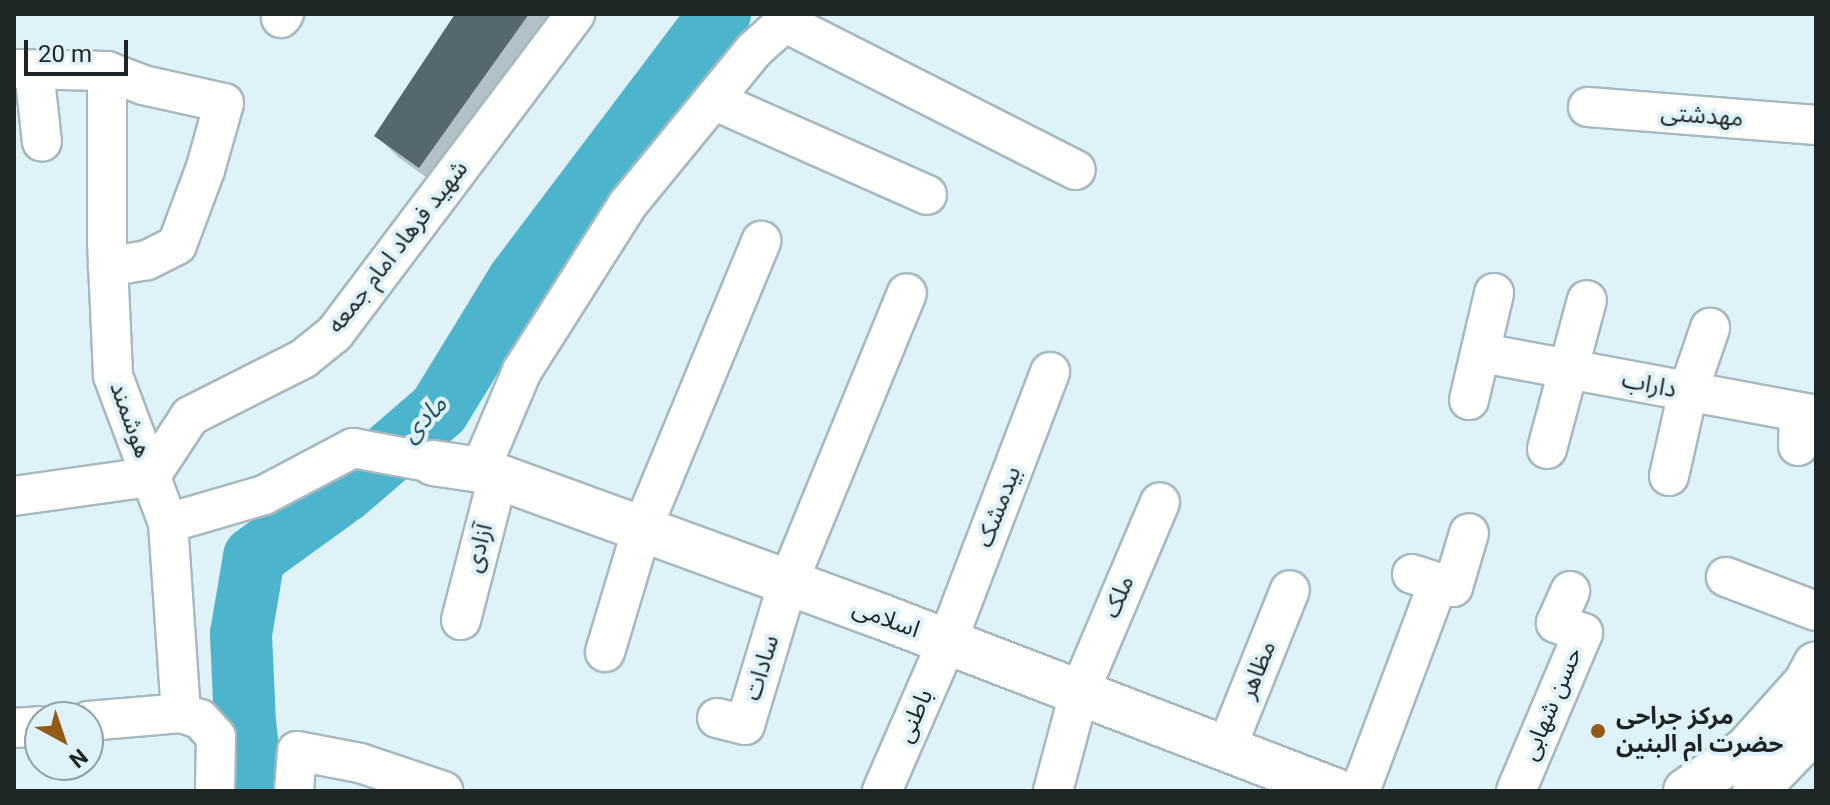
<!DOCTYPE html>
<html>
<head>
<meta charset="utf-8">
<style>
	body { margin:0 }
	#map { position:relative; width:1830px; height:805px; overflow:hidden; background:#def2f7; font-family:Roboto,"Noto Sans Arabic",sans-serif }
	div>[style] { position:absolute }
	.shadow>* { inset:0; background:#0003 }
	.river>* { height:62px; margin:-31px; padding:0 31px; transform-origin:31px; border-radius:31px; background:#4cb5cd }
	.building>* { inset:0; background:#57686c }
	.roads { filter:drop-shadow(2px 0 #a6b9be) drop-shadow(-2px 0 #a6b9be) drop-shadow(0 2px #a6b9be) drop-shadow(0 -2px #a6b9be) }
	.minor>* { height:38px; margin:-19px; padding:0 19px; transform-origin:19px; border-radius:19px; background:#fff }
	.tertiary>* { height:44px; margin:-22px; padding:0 22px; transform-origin:22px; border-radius:22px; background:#fff }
	.secondary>* { height:44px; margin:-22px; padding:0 22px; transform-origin:22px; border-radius:22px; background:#fff }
	.dots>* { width:22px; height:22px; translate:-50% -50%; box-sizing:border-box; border:4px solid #def2f7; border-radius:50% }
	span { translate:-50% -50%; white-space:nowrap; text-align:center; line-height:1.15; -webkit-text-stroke:8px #def2f7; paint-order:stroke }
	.street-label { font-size:24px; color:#1e2527 }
	.poi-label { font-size:24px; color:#1e2527; font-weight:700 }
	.left { translate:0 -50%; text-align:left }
	.water-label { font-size:26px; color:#2b5963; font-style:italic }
	.frame { position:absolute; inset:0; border:16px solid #1e2527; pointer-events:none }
	.north { position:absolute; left:24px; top:701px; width:80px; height:80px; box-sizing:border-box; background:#def2f7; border:2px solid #91a0a4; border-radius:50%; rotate:140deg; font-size:22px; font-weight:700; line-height:32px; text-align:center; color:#1e2527 }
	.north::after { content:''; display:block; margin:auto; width:28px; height:36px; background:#935a15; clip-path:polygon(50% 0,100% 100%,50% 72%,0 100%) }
	.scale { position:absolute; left:24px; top:40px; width:104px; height:36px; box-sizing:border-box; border:4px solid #1e2527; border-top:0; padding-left:10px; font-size:24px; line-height:28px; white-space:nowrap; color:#1e2527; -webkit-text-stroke:6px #def2f7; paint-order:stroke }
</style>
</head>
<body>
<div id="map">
	<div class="shadow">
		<div style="clip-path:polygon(458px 14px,568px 14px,440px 187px,398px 157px,377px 136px)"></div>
	</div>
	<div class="river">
		<div style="left:253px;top:791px;width:68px;rotate:-96.7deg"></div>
		<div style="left:245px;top:723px;width:89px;rotate:-92.6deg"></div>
		<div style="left:241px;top:634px;width:78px;rotate:-80.4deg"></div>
		<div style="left:254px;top:557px;width:112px;rotate:-36deg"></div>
		<div style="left:345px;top:491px;width:124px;rotate:-40.8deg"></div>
		<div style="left:439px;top:410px;width:151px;rotate:-58.5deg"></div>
		<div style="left:518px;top:281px;width:335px;rotate:-52.9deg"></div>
	</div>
	<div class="building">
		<div style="clip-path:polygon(455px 14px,529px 14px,419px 168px,374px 136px)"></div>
	</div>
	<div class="roads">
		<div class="minor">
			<div style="left:281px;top:18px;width:5px;rotate:-53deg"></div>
			<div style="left:784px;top:22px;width:327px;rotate:26.9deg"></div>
			<div style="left:14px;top:69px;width:93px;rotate:1.2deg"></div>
			<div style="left:107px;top:71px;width:171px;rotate:90deg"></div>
			<div style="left:107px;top:242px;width:134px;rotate:87.4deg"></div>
			<div style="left:113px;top:376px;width:157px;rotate:69.5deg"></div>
			<div style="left:168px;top:523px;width:190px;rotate:86.1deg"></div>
			<div style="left:181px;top:713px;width:20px;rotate:18deg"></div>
			<div style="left:200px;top:719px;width:24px;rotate:48deg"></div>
			<div style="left:216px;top:737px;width:54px;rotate:91.1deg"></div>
			<div style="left:34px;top:70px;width:72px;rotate:83.7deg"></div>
			<div style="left:107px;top:71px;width:39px;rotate:21deg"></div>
			<div style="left:143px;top:85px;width:83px;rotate:12.5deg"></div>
			<div style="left:224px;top:103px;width:70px;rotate:105.8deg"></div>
			<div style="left:205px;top:170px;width:80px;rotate:110.5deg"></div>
			<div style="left:177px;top:245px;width:34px;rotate:153deg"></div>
			<div style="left:147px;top:260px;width:40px;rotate:170deg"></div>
			<div style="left:713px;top:100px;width:234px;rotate:23.9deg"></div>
			<div style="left:1588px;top:107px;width:229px;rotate:4.5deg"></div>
			<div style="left:1482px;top:353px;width:340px;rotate:10.5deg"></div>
			<div style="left:1469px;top:400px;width:110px;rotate:-76.8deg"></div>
			<div style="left:1798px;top:446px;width:33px;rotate:-88deg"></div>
			<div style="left:1547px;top:449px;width:154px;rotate:-75deg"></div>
			<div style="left:480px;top:470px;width:108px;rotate:-67deg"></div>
			<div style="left:522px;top:371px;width:198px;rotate:-57.6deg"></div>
			<div style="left:628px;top:204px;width:199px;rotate:-50.7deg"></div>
			<div style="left:754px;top:50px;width:54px;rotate:-42deg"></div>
			<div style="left:1669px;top:476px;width:86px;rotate:-77.3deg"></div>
			<div style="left:1688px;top:392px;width:68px;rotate:-71deg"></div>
			<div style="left:14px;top:496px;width:137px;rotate:-8deg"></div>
			<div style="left:150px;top:477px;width:73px;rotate:-56.7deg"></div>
			<div style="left:190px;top:416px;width:127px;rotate:-26.8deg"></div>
			<div style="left:303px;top:359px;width:41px;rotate:-39.1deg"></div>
			<div style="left:335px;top:333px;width:399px;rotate:-53deg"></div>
			<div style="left:168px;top:523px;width:100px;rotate:-16.3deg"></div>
			<div style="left:264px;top:495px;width:101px;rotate:-27.8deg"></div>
			<div style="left:353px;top:448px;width:81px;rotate:10.6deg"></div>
			<div style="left:1412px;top:574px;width:43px;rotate:17.6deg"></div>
			<div style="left:1453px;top:587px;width:56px;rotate:-73.5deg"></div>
			<div style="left:1726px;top:577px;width:96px;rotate:20.7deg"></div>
			<div style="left:461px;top:620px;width:148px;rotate:-75.5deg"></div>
			<div style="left:605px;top:652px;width:128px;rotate:-73.3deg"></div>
			<div style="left:642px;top:529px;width:312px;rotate:-67.5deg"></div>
			<div style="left:717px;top:718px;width:29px;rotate:14deg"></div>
			<div style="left:745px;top:725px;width:148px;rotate:-73.2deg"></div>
			<div style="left:788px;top:583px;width:313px;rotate:-67.7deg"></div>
			<div style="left:88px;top:721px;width:93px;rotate:-4.9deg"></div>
			<div style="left:14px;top:728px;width:26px;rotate:-4deg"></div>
			<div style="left:1226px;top:749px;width:171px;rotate:-68.1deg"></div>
			<div style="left:294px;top:791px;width:40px;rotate:-85.7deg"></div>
			<div style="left:297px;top:751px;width:64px;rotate:10.8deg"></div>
			<div style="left:360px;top:763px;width:88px;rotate:18.6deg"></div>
			<div style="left:882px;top:791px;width:163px;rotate:-66.4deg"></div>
			<div style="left:947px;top:642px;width:289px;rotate:-69.1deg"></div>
			<div style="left:1053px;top:791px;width:101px;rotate:-75.1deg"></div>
			<div style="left:1079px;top:693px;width:207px;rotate:-67deg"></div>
			<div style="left:1360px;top:791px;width:221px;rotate:-69.4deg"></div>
			<div style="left:1516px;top:791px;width:172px;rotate:-67deg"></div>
			<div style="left:1583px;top:633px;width:29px;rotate:-160deg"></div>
			<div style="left:1556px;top:623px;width:35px;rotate:-66deg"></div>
		</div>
		<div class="tertiary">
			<div style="left:433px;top:463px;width:48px;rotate:8.5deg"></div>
			<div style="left:480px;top:470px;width:172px;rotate:20deg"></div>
			<div style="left:642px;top:529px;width:253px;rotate:20.1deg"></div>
			<div style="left:880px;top:616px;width:487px;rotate:21deg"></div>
		</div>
		<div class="secondary">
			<div style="left:1686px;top:791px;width:74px;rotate:-34.5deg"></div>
			<div style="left:1747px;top:749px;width:89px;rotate:-48.2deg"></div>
			<div style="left:1806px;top:683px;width:21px;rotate:-62deg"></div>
			<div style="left:1755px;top:791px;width:88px;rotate:-45.9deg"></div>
		</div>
	</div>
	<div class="dots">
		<div style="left:1598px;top:731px;background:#935a15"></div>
	</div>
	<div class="street-label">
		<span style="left:1702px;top:116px;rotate:4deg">مهدشتی</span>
		<span style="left:398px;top:247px;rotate:-52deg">شهید فرهاد امام جمعه</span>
		<span style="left:1649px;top:385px;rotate:11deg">داراب</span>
		<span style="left:130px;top:420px;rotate:70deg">هوشمند</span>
		<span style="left:999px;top:507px;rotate:-69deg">بیدمشک</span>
		<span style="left:479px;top:548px;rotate:-75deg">آزادی</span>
		<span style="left:1119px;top:597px;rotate:-67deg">ملک</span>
		<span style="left:886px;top:619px;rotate:20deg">اسلامی</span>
		<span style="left:762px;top:668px;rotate:-73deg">سادات</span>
		<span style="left:1258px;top:670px;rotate:-68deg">مظاهر</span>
		<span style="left:1552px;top:704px;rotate:-67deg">حسن شهابی</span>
		<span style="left:915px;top:716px;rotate:-66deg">باطنی</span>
	</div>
	<div class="poi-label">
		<span class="left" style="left:1616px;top:731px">مرکز جراحی<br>حضرت ام البنین</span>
	</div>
	<div class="water-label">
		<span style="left:424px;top:419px;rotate:-46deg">مادی</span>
	</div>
	<div class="frame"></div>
	<div class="north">N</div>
	<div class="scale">20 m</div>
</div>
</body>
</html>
